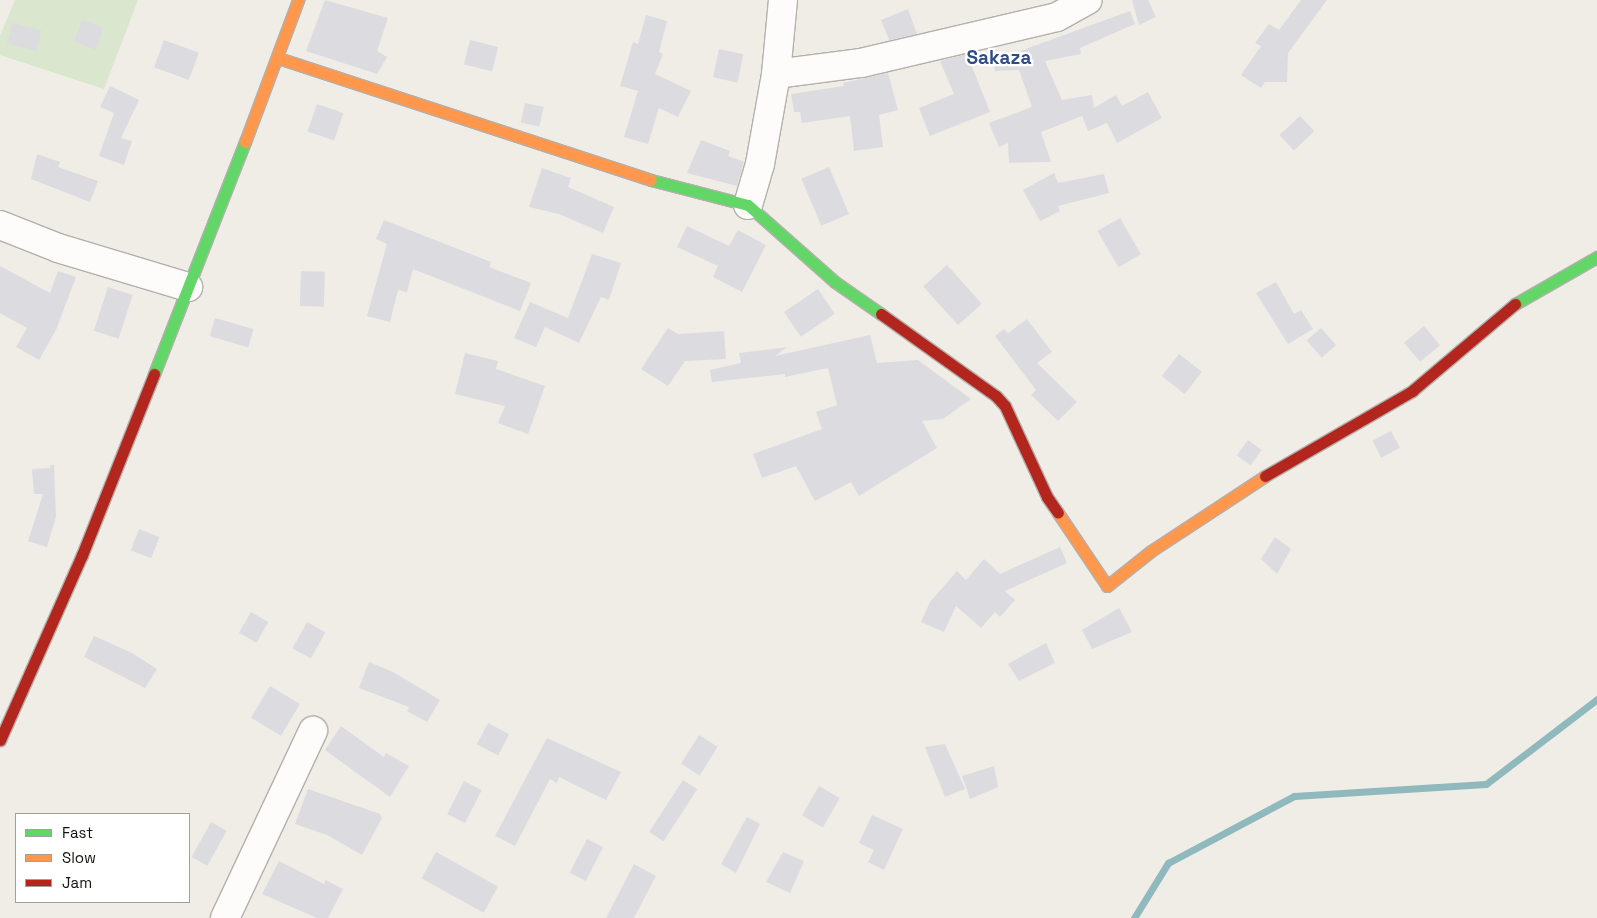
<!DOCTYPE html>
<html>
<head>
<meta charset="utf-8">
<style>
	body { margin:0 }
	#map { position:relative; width:1597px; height:918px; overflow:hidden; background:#f0ede7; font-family:"Space Grotesk",sans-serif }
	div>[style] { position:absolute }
	.green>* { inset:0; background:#dae6cd }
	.stream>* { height:7px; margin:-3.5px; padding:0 3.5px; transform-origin:3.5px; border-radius:3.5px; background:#90b9be }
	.building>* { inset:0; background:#dcdbe0; transform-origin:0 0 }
	.roads { filter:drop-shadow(1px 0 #b3b0ac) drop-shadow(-1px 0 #b3b0ac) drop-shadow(0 1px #b3b0ac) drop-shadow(0 -1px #b3b0ac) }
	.street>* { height:28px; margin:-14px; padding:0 14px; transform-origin:14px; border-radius:14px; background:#fdfcfb }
	.fast>* { height:11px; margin:-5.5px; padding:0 5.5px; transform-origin:5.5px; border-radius:5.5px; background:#63d668 }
	.slow>* { height:11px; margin:-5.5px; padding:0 5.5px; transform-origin:5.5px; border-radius:5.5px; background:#ff974d }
	.jam>* { height:11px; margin:-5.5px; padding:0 5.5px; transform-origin:5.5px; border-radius:5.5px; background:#b3261e }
	span { translate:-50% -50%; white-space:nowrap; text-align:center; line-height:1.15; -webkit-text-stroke:4.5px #fff; paint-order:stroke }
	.quarter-label { font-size:19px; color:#2e4d85; font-weight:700 }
	.legend { position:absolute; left:15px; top:813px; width:175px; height:90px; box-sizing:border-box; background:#fff; border:1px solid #a1a09f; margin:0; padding:6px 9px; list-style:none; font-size:15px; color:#14120e }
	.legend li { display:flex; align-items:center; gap:10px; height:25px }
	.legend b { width:25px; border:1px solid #a1a09f }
</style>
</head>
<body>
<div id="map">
	<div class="green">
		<div style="clip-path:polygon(15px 0,138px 0,104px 89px,0 55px,0 36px)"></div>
	</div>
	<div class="stream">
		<div style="left:1134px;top:918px;width:65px;rotate:-58.3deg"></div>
		<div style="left:1168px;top:863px;width:143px;rotate:-28deg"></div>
		<div style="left:1294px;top:796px;width:192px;rotate:-3.6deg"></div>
		<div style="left:1486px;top:784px;width:140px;rotate:-37.4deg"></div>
	</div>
	<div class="building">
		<div style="clip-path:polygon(325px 0,388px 18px,377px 51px,387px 57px,377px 74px,306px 51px)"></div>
		<div style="clip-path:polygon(1132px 0,1148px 0,1156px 17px,1139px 25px)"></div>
		<div style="clip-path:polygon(1301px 0,1327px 0,1288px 53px,1287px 82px,1265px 82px,1261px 88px,1241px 75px,1261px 46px,1255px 43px,1269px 24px,1279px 30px)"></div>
		<div style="clip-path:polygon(908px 9px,917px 34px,889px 40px,881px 20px)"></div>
		<div style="clip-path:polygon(1130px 11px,1135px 24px,1080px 48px,1081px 54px,1045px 61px,1062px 100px,1092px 95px,1094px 108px,1116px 95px,1122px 106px,1148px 92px,1162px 118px,1117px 143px,1107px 123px,1088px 131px,1082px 116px,1041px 132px,1051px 162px,1009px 163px,1008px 143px,999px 147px,989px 123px,1032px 107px,1019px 70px,995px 71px,993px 61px)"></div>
		<div style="clip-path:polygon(646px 15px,667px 21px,659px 52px,663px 54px,655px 74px,691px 91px,678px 117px,659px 108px,648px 144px,624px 137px,638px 91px,620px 86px,633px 42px,638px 44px)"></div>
		<div style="left:82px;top:20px;width:23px;height:23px;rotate:20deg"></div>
		<div style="left:12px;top:23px;width:30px;height:21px;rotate:14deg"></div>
		<div style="left:164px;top:40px;width:37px;height:29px;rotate:20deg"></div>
		<div style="left:470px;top:40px;width:29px;height:25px;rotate:14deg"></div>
		<div style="left:719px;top:49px;width:25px;height:29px;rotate:12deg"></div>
		<div style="clip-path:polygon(967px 54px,990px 112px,930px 136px,919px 108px,954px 94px,940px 61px)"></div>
		<div style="clip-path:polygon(888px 73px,898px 110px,879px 115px,883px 147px,854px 151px,850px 116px,802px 123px,800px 112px,794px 112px,791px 94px,844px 86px,843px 83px)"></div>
		<div style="clip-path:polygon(110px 86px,139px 100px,121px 138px,132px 141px,124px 165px,99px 156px,114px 113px,100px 107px)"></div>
		<div style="left:525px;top:103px;width:19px;height:20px;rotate:12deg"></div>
		<div style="left:317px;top:104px;width:28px;height:29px;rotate:19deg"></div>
		<div style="left:1300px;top:116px;width:21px;height:28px;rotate:47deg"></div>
		<div style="clip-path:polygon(701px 140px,730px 151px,728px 156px,744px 162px,737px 186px,687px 173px)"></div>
		<div style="clip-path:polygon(37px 154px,60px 162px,58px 167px,98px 181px,90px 202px,31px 179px)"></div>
		<div style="left:829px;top:167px;width:51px;height:30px;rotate:67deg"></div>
		<div style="clip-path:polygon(542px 168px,571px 178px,568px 187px,614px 207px,603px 233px,559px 214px,529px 207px)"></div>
		<div style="clip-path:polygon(1054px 173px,1058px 183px,1104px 174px,1109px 193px,1058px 206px,1060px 211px,1040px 221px,1023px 190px)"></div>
		<div style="left:1120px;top:218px;width:42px;height:26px;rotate:60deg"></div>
		<div style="clip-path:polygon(384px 220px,491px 262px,489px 267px,531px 283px,520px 311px,413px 269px,407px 292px,398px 290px,390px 322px,367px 316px,387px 244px,376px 239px)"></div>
		<div style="clip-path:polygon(687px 226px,729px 246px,738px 230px,766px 245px,742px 292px,713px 277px,718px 266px,677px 247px)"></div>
		<div style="clip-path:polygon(592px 254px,621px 263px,609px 300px,601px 297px,579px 343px,545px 327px,536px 347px,514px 338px,530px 302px,568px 318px)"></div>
		<div style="left:947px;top:265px;width:52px;height:32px;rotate:48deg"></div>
		<div style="clip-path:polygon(0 266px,50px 293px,58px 271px,76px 277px,56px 330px,39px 360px,16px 347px,27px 328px,0 313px)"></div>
		<div style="left:301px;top:271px;width:24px;height:35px;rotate:2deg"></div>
		<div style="clip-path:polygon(1276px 282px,1294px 314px,1301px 310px,1313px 329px,1288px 344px,1256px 293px)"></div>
		<div style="left:108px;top:287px;width:26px;height:46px;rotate:18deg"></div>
		<div style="left:818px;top:289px;width:30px;height:41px;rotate:56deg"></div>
		<div style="left:215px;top:318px;width:40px;height:19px;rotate:16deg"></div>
		<div style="clip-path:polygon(1027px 319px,1052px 352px,1037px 363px,1077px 402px,1058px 421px,1031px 395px,1036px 390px,995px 336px,1004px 329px,1008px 333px)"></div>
		<div style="left:1424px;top:326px;width:25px;height:26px;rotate:50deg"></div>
		<div style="clip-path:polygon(668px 328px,678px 334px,724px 331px,726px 359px,685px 361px,668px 386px,641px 369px)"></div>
		<div style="left:1321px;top:328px;width:23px;height:19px;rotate:49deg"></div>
		<div style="clip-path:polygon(870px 335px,877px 363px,918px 360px,971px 399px,943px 419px,922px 421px,937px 448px,859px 496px,851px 482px,815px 501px,796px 466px,762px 478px,753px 454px,822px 429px,816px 412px,837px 405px,828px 368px,785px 377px,785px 374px,712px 382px,710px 370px,741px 363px,739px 353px,787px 347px,775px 356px)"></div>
		<div style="clip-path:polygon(465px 353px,498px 361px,496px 369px,545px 386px,528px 434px,498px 423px,505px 406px,455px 394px)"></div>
		<div style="left:1179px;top:354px;width:29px;height:28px;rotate:38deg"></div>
		<div style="left:1391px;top:431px;width:19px;height:21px;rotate:62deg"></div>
		<div style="left:1248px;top:440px;width:17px;height:19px;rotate:36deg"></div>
		<div style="clip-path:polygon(51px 465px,54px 465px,56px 517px,47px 547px,28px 541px,43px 494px,34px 494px,32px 469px,50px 468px)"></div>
		<div style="left:139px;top:529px;width:22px;height:23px;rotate:21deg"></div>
		<div style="clip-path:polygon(1275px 537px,1291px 549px,1277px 574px,1261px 559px)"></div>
		<div style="clip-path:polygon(1060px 547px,1067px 563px,1005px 591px,1015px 600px,1000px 617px,995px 612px,981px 628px,956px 606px,944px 632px,921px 622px,930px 602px,957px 571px,966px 580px,984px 559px,1000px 574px)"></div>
		<div style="clip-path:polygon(1119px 608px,1132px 632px,1092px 649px,1082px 630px)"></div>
		<div style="left:251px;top:612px;width:20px;height:24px;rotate:30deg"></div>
		<div style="left:307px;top:622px;width:21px;height:30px;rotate:29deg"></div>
		<div style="clip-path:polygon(94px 636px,132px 653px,157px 669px,145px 688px,84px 657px)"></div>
		<div style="clip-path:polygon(1046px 643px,1055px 663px,1019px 681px,1008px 664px)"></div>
		<div style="clip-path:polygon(369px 662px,393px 672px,440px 700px,427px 722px,407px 711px,409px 707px,359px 688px)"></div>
		<div style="left:270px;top:686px;width:35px;height:37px;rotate:31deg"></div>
		<div style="left:488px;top:723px;width:24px;height:24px;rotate:28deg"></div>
		<div style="clip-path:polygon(341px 726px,384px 757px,386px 753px,409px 766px,390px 797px,325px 750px)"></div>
		<div style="left:699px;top:735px;width:22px;height:34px;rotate:32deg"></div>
		<div style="clip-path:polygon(547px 738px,621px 772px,606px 800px,559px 777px,557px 783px,550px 779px,515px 846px,495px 836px)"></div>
		<div style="clip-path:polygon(945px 744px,965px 789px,945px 797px,925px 747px)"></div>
		<div style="clip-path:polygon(994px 766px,998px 787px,970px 799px,962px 776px)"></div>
		<div style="left:683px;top:780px;width:17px;height:62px;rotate:33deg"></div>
		<div style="left:464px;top:781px;width:20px;height:37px;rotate:27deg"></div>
		<div style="left:819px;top:786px;width:24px;height:34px;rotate:30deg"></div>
		<div style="clip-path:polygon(308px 789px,380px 814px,382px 818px,362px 855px,327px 835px,295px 824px)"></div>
		<div style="clip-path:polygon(872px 815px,903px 829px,884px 870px,868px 862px,874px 850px,859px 843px)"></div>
		<div style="clip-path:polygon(747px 817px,760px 824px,736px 873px,721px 864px)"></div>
		<div style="left:211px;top:822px;width:18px;height:40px;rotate:29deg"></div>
		<div style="left:587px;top:839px;width:18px;height:38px;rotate:27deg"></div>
		<div style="left:436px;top:852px;width:71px;height:30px;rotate:29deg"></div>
		<div style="clip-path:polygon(783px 852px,804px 861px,790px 893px,766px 882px)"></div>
		<div style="clip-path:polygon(279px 861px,324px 884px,326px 880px,343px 889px,328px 918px,317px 918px,262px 894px)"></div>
		<div style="clip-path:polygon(634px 864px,656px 876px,634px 918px,606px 918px)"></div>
	</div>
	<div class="roads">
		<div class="street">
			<div style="left:776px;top:74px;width:86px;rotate:-7.4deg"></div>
			<div style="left:861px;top:63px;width:201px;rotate:-13.2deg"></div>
			<div style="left:1057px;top:17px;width:35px;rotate:-29deg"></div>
			<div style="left:748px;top:205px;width:43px;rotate:-73.7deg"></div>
			<div style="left:760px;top:164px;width:91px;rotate:-79.9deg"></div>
			<div style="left:776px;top:74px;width:74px;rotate:-84.6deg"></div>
			<div style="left:0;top:225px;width:62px;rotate:21.6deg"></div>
			<div style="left:58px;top:248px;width:136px;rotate:16.7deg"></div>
			<div style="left:225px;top:918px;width:207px;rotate:-64.8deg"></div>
		</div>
		<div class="fast">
			<div style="left:651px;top:180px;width:100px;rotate:14.5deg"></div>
			<div style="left:748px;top:205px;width:116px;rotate:41.5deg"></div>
			<div style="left:835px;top:282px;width:56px;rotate:34.8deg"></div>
			<div style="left:1515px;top:304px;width:95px;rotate:-29.8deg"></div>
			<div style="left:154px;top:374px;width:249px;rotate:-68.6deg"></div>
		</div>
		<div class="slow">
			<div style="left:278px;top:58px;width:392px;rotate:18.1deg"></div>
			<div style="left:245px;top:142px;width:152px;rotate:-69.5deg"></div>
			<div style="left:1058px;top:513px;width:88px;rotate:56.1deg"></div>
			<div style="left:1107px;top:586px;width:56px;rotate:-38.5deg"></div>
			<div style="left:1151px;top:551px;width:136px;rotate:-33.3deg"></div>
		</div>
		<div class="jam">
			<div style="left:881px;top:314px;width:141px;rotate:35.5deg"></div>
			<div style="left:996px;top:396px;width:13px;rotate:48deg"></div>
			<div style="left:1005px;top:406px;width:100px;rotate:65.2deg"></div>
			<div style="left:1047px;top:497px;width:19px;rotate:55deg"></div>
			<div style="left:1265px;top:476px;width:170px;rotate:-30deg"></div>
			<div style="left:1412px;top:391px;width:135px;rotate:-40.2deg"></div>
			<div style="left:0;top:740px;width:202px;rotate:-66.1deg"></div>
			<div style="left:82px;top:555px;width:195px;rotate:-68.3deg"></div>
		</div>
	</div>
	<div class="quarter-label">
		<span style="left:999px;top:58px">Sakaza</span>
	</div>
	<ul class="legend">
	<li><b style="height:6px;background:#63d668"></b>Fast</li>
	<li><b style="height:6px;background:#ff974d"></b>Slow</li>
	<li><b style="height:6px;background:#b3261e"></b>Jam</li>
	</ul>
</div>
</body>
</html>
